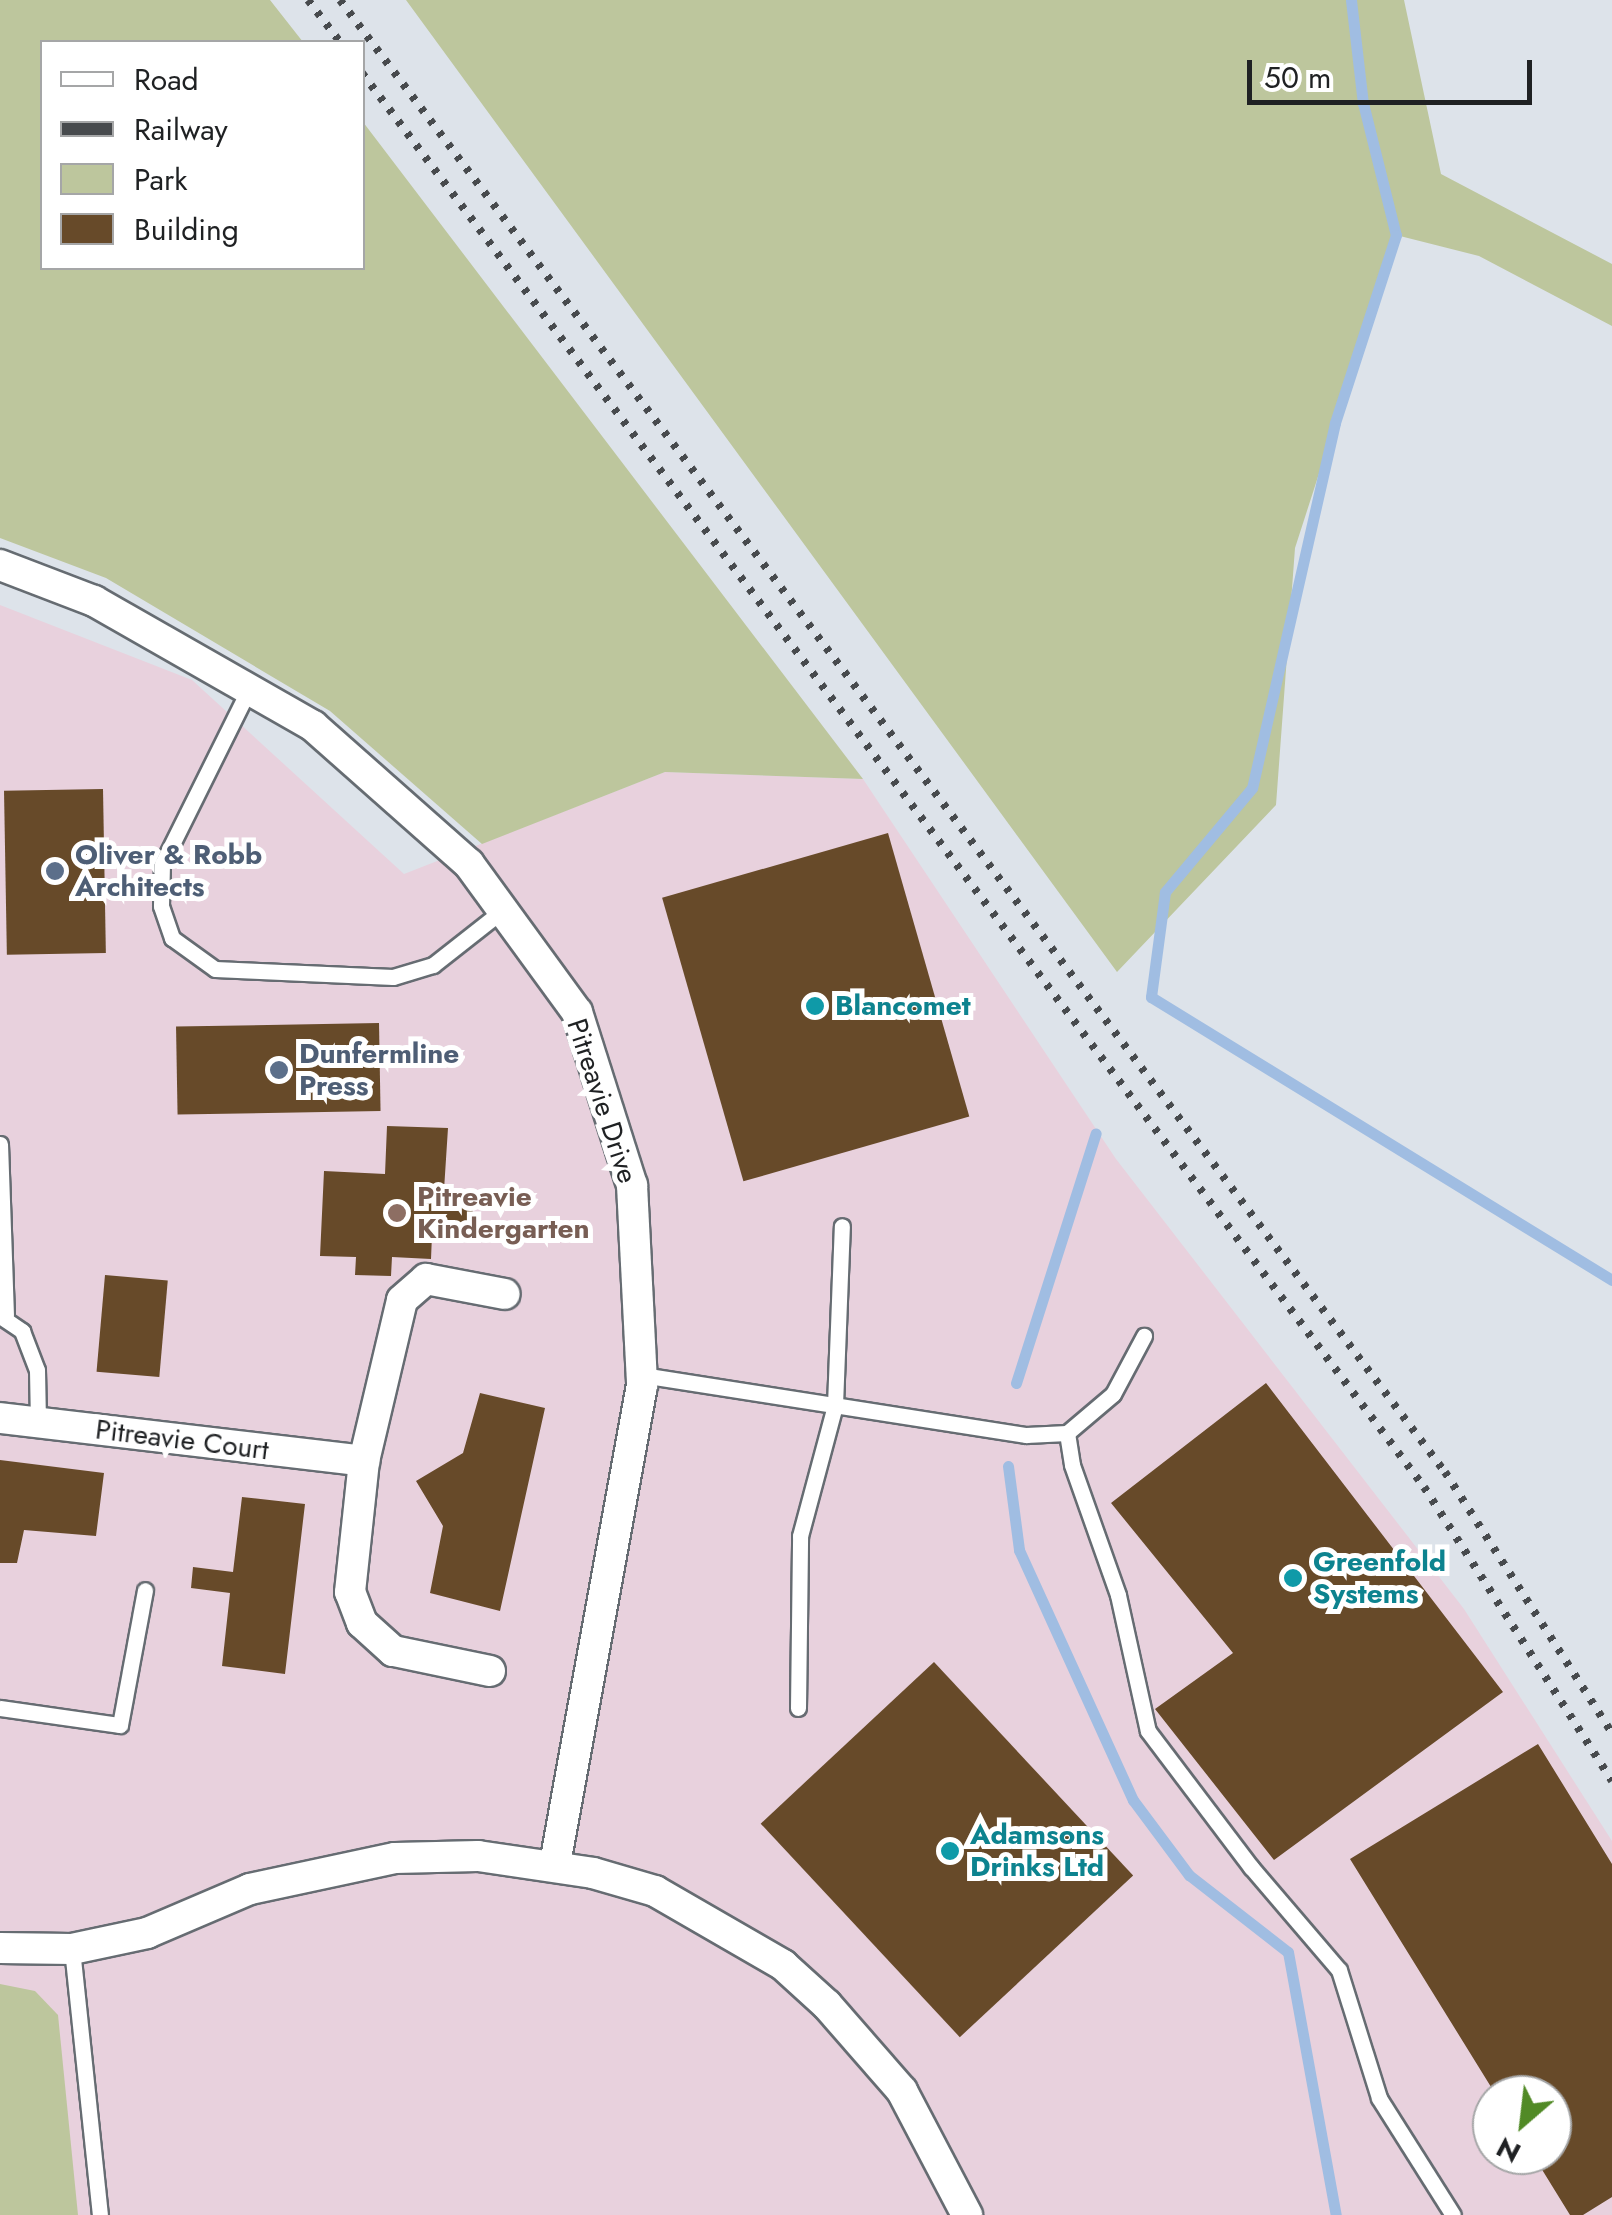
<!DOCTYPE html>
<html>
<head>
<meta charset="utf-8">
<style>
	body { margin:0 }
	#map { position:relative; width:1612px; height:2215px; overflow:hidden; background:#dde3ea; font-family:Jost,sans-serif }
	div>[style] { position:absolute }
	.industrial>* { inset:0; background:#e8d1dd }
	.green>* { inset:0; background:#bdc69d }
	.stream>* { height:11px; margin:-5.5px; padding:0 5.5px; transform-origin:5.5px; border-radius:5.5px; background:#a0bde2 }
	.building>* { inset:0; background:#674a29; transform-origin:0 0 }
	.roads { filter:drop-shadow(2px 0 #666c72) drop-shadow(-2px 0 #666c72) drop-shadow(0 2px #666c72) drop-shadow(0 -2px #666c72) }
	.service>* { height:15px; margin:-7.5px; padding:0 7.5px; transform-origin:7.5px; border-radius:7.5px; background:#fff }
	.minor>* { height:30px; margin:-15px; padding:0 15px; transform-origin:15px; border-radius:15px; background:#fff }
	.rail>* { height:8px; margin-top:-4px; transform-origin:0; background:repeating-linear-gradient(90deg,#474a4d 0 5px,transparent 0 15px) }
	.dots>* { width:28px; height:28px; translate:-50% -50%; box-sizing:border-box; border:5px solid #fff; border-radius:50% }
	span { translate:-50% -50%; white-space:nowrap; text-align:center; line-height:1.15; -webkit-text-stroke:10px #fff; paint-order:stroke }
	.service-label { font-size:28px; color:#4e5e75; font-weight:700 }
	.left { translate:0 -50%; text-align:left }
	.culture-label { font-size:28px; color:#0d838f; font-weight:700 }
	.street-label { font-size:28px; color:#1f2123 }
	.education-label { font-size:28px; color:#785e54; font-weight:700 }
	.legend { position:absolute; left:40px; top:40px; width:325px; height:230px; box-sizing:border-box; background:#fff; border:2px solid #a5a6a7; margin:0; padding:12px 18px; list-style:none; font-size:30px; color:#1f2123 }
	.legend li { display:flex; align-items:center; gap:20px; height:50px }
	.legend b { width:50px; border:2px solid #a5a6a7 }
	.north { position:absolute; left:1472px; top:2075px; width:100px; height:100px; box-sizing:border-box; background:#fff; border:2px solid #a5a6a7; border-radius:50%; rotate:208deg; font-size:28px; font-weight:700; line-height:40px; text-align:center; color:#1f2123 }
	.north::after { content:''; display:block; margin:auto; width:35px; height:45px; background:#518a26; clip-path:polygon(50% 0,100% 100%,50% 72%,0 100%) }
	.scale { position:absolute; left:1247px; top:60px; width:285px; height:45px; box-sizing:border-box; border:5px solid #1f2123; border-top:0; padding-left:12px; font-size:30px; line-height:35px; white-space:nowrap; color:#1f2123; -webkit-text-stroke:8px #fff; paint-order:stroke }
</style>
</head>
<body>
<div id="map">
	<div class="industrial">
		<div style="clip-path:polygon(evenodd,0 605px,192px 680px,404px 874px,665px 772px,863px 779px,1116px 1159px,1464px 1609px,1612px 1841px,1612px 2215px,0 2215px,0 605px,1492px 2095px,1552px 2095px,1552px 2155px,1492px 2155px,1492px 2095px)"></div>
	</div>
	<div class="green">
		<div style="clip-path:polygon(0 0,270px 0,303px 42px,42px 42px,42px 268px,362px 268px,363px 122px,863px 779px,665px 772px,482px 844px,330px 711px,106px 578px,0 538px)"></div>
		<div style="clip-path:polygon(406px 0,1404px 0,1441px 174px,1612px 264px,1612px 326px,1479px 256px,1396px 235px,1295px 548px,1276px 805px,1117px 972px)"></div>
		<div style="clip-path:polygon(0 1984px,35px 1991px,58px 2015px,78px 2215px,0 2215px)"></div>
	</div>
	<div class="stream">
		<div style="left:1351px;top:0;width:104px;rotate:83.4deg"></div>
		<div style="left:1363px;top:103px;width:136px;rotate:76deg"></div>
		<div style="left:1396px;top:235px;width:198px;rotate:108deg"></div>
		<div style="left:1335px;top:423px;width:374px;rotate:102.8deg"></div>
		<div style="left:1252px;top:788px;width:136px;rotate:129.9deg"></div>
		<div style="left:1165px;top:892px;width:106px;rotate:97.6deg"></div>
		<div style="left:1151px;top:997px;width:541px;rotate:31.55deg"></div>
		<div style="left:1016px;top:1383px;width:262px;rotate:-72.3deg"></div>
		<div style="left:1008px;top:1466px;width:85px;rotate:82.5deg"></div>
		<div style="left:1019px;top:1550px;width:275px;rotate:65.5deg"></div>
		<div style="left:1133px;top:1800px;width:94px;rotate:53.3deg"></div>
		<div style="left:1189px;top:1875px;width:125px;rotate:37.9deg"></div>
		<div style="left:1288px;top:1952px;width:267px;rotate:79.7deg"></div>
	</div>
	<div class="building">
		<div style="left:103px;top:789px;width:164px;height:99px;rotate:89deg"></div>
		<div style="left:888px;top:833px;width:295px;height:235px;rotate:74deg"></div>
		<div style="left:379px;top:1023px;width:88px;height:203px;rotate:89deg"></div>
		<div style="clip-path:polygon(387px 1126px,448px 1128px,444px 1190px,474px 1191px,471px 1237px,432px 1235px,431px 1259px,392px 1257px,391px 1276px,355px 1275px,356px 1257px,320px 1256px,324px 1171px,385px 1174px)"></div>
		<div style="left:105px;top:1275px;width:63px;height:97px;rotate:5deg"></div>
		<div style="clip-path:polygon(1266px 1383px,1503px 1692px,1274px 1860px,1155px 1709px,1233px 1653px,1111px 1503px)"></div>
		<div style="clip-path:polygon(480px 1393px,545px 1408px,500px 1611px,430px 1593px,443px 1526px,416px 1481px,463px 1453px)"></div>
		<div style="clip-path:polygon(0 1460px,104px 1473px,96px 1536px,24px 1530px,17px 1563px,0 1563px)"></div>
		<div style="clip-path:polygon(242px 1497px,305px 1504px,285px 1674px,222px 1666px,230px 1593px,191px 1588px,193px 1567px,233px 1572px)"></div>
		<div style="left:934px;top:1662px;width:292px;height:237px;rotate:47deg"></div>
		<div style="clip-path:polygon(1538px 1744px,1612px 1864px,1612px 2197px,1583px 2215px,1570px 2215px,1533px 2155px,1552px 2155px,1552px 2095px,1496px 2095px,1350px 1859px)"></div>
	</div>
	<div class="roads">
		<div class="service">
			<div style="left:249px;top:689px;width:195px;rotate:116.4deg"></div>
			<div style="left:162px;top:864px;width:42px;rotate:91.4deg"></div>
			<div style="left:161px;top:906px;width:34px;rotate:71deg"></div>
			<div style="left:172px;top:938px;width:53px;rotate:35.8deg"></div>
			<div style="left:215px;top:969px;width:178px;rotate:2.6deg"></div>
			<div style="left:393px;top:977px;width:42px;rotate:-16.7deg"></div>
			<div style="left:433px;top:965px;width:89px;rotate:-38.2deg"></div>
			<div style="left:0;top:1144px;width:171px;rotate:88deg"></div>
			<div style="left:0;top:1316px;width:27px;rotate:34deg"></div>
			<div style="left:22px;top:1331px;width:42px;rotate:69deg"></div>
			<div style="left:37px;top:1370px;width:53px;rotate:88.9deg"></div>
			<div style="left:642px;top:1375px;width:389px;rotate:8.9deg"></div>
			<div style="left:1026px;top:1435px;width:41px;rotate:-2.8deg"></div>
			<div style="left:1067px;top:1433px;width:60px;rotate:-40.3deg"></div>
			<div style="left:1113px;top:1394px;width:66px;rotate:-61.9deg"></div>
			<div style="left:1067px;top:1433px;width:32px;rotate:81deg"></div>
			<div style="left:1072px;top:1465px;width:138px;rotate:70.5deg"></div>
			<div style="left:1118px;top:1595px;width:139px;rotate:77.6deg"></div>
			<div style="left:1148px;top:1731px;width:171px;rotate:52.9deg"></div>
			<div style="left:1251px;top:1867px;width:135px;rotate:49.5deg"></div>
			<div style="left:1339px;top:1970px;width:134px;rotate:72.6deg"></div>
			<div style="left:1379px;top:2098px;width:138px;rotate:57.7deg"></div>
			<div style="left:0;top:1708px;width:121px;rotate:8.1deg"></div>
			<div style="left:120px;top:1725px;width:137px;rotate:-79.5deg"></div>
			<div style="left:798px;top:1708px;width:172px;rotate:-89.3deg"></div>
			<div style="left:800px;top:1536px;width:136px;rotate:-75deg"></div>
			<div style="left:835px;top:1405px;width:179px;rotate:-87.8deg"></div>
			<div style="left:72px;top:1949px;width:267px;rotate:84deg"></div>
		</div>
		<div class="minor">
			<div style="left:0;top:565px;width:101px;rotate:21deg"></div>
			<div style="left:94px;top:601px;width:252px;rotate:29.7deg"></div>
			<div style="left:313px;top:726px;width:208px;rotate:41.5deg"></div>
			<div style="left:469px;top:864px;width:183px;rotate:53.9deg"></div>
			<div style="left:577px;top:1012px;width:182px;rotate:72.4deg"></div>
			<div style="left:632px;top:1185px;width:200px;rotate:87.1deg"></div>
			<div style="left:642px;top:1385px;width:487px;rotate:100.3deg"></div>
			<div style="left:0;top:1418px;width:367px;rotate:6.7deg"></div>
			<div style="left:490px;top:1671px;width:99px;rotate:-168.3deg"></div>
			<div style="left:393px;top:1651px;width:42px;rotate:-137.9deg"></div>
			<div style="left:362px;top:1623px;width:33px;rotate:-111deg"></div>
			<div style="left:350px;top:1592px;width:132px;rotate:-83.9deg"></div>
			<div style="left:364px;top:1461px;width:165px;rotate:-76.7deg"></div>
			<div style="left:402px;top:1300px;width:32px;rotate:-41deg"></div>
			<div style="left:426px;top:1279px;width:80px;rotate:10.8deg"></div>
			<div style="left:0;top:1948px;width:72px;rotate:0.8deg"></div>
			<div style="left:72px;top:1949px;width:77px;rotate:-12deg"></div>
			<div style="left:147px;top:1933px;width:112px;rotate:-23.1deg"></div>
			<div style="left:250px;top:1889px;width:148px;rotate:-12.1deg"></div>
			<div style="left:395px;top:1858px;width:83px;rotate:-1.4deg"></div>
			<div style="left:478px;top:1856px;width:116px;rotate:8.4deg"></div>
			<div style="left:593px;top:1873px;width:65px;rotate:16.2deg"></div>
			<div style="left:655px;top:1891px;width:148px;rotate:30deg"></div>
			<div style="left:783px;top:1965px;width:59px;rotate:42.3deg"></div>
			<div style="left:827px;top:2005px;width:114px;rotate:48.9deg"></div>
			<div style="left:902px;top:2091px;width:140px;rotate:62.3deg"></div>
		</div>
	</div>
	<div class="rail">
		<div style="left:308px;top:0;width:53px;rotate:52.7deg"></div>
		<div style="left:340px;top:0;width:1841px;rotate:53.11deg"></div>
		<div style="left:1445px;top:1472px;width:310px;rotate:57.4deg"></div>
		<div style="left:362px;top:73px;width:1768px;rotate:53.09deg"></div>
		<div style="left:1424px;top:1487px;width:349px;rotate:57.4deg"></div>
	</div>
	<div class="dots">
		<div style="left:55px;top:871px;background:#5c6f8a"></div>
		<div style="left:815px;top:1006px;background:#0f9aa8"></div>
		<div style="left:279px;top:1070px;background:#5c6f8a"></div>
		<div style="left:397px;top:1213px;background:#8d6e63"></div>
		<div style="left:1293px;top:1578px;background:#0f9aa8"></div>
		<div style="left:950px;top:1851px;background:#0f9aa8"></div>
	</div>
	<div class="service-label">
		<span class="left" style="left:75px;top:871px">Oliver &amp; Robb<br>Architects</span>
		<span class="left" style="left:299px;top:1070px">Dunfermline<br>Press</span>
	</div>
	<div class="culture-label">
		<span class="left" style="left:835px;top:1006px">Blancomet</span>
		<span class="left" style="left:1313px;top:1578px">Greenfold<br>Systems</span>
		<span class="left" style="left:970px;top:1851px">Adamsons<br>Drinks Ltd</span>
	</div>
	<div class="street-label">
		<span style="left:602px;top:1101px;rotate:72deg">Pitreavie Drive</span>
		<span style="left:182px;top:1440px;rotate:7deg">Pitreavie Court</span>
	</div>
	<div class="education-label">
		<span class="left" style="left:417px;top:1213px">Pitreavie<br>Kindergarten</span>
	</div>
	<ul class="legend">
	<li><b style="height:12px;background:#fff"></b>Road</li>
	<li><b style="height:12px;background:#474a4d"></b>Railway</li>
	<li><b style="height:28px;background:#bdc69d"></b>Park</li>
	<li><b style="height:28px;background:#674a29"></b>Building</li>
	</ul>
	<div class="north">N</div>
	<div class="scale">50 m</div>
</div>
</body>
</html>
